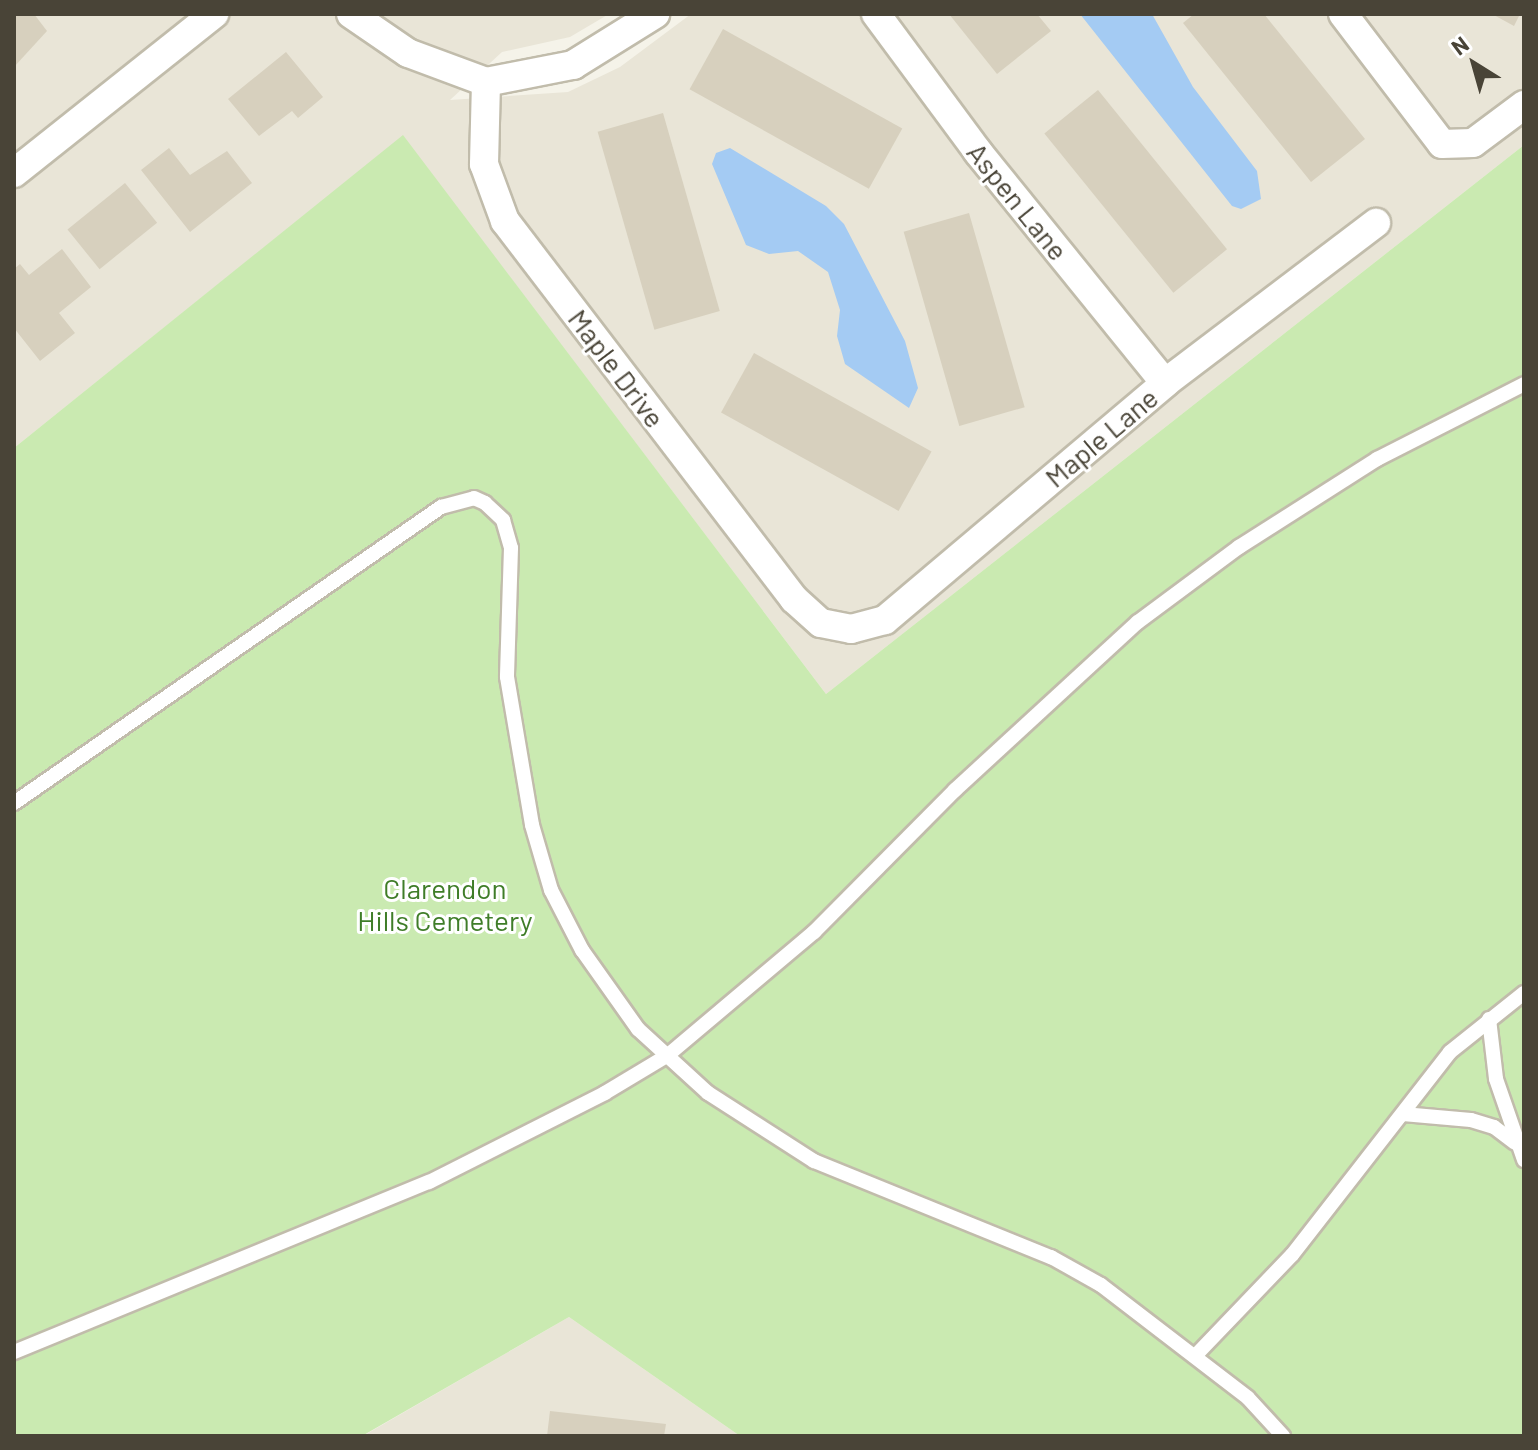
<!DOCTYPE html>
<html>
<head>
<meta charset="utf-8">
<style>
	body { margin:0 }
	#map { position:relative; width:1538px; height:1450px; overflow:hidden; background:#f5f3e9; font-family:Barlow,sans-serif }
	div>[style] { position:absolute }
	.residential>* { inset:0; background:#e9e5d7 }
	.green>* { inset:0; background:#caeab1 }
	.water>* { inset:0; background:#a4cbf3 }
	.building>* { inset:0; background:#d7d0be; transform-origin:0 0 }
	.roads { filter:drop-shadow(2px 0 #c1bcab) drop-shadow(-2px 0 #c1bcab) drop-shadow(0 2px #c1bcab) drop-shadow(0 -2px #c1bcab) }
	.service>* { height:14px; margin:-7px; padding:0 7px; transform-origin:7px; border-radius:7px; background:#fff }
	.minor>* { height:28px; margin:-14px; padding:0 14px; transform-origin:14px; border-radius:14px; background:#fff }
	span { translate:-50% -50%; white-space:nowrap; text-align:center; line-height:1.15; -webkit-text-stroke:6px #fff; paint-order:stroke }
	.street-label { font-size:28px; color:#494437 }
	.park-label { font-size:28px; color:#3f7d28 }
	.frame { position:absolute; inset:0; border:16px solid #494437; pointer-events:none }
	.north { position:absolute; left:1434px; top:24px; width:80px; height:80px; -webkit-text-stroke:6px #fff; paint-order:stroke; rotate:323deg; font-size:22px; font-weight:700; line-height:32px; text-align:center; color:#494437 }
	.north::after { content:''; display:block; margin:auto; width:28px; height:36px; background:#494437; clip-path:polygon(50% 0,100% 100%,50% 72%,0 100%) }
</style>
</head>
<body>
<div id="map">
	<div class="residential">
		<div style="clip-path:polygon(14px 14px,609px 14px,570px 37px,502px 52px,450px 100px,568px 92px,620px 67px,691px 14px,1524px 14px,1524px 145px,826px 694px,403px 136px,14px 448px)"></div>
		<div style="clip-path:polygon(569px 1317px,740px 1436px,363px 1436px)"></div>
	</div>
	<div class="green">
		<div style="clip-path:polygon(403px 135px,826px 694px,1524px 145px,1524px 1436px,740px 1436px,569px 1317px,362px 1436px,14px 1436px,14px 448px)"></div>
	</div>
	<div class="water">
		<div style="clip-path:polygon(1080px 14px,1152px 14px,1193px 87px,1257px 171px,1261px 199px,1241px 209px,1232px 206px)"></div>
		<div style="clip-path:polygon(730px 148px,826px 206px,844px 224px,905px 341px,918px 388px,909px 408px,845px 364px,837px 336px,840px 310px,828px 272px,798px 251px,769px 254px,746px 245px,712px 164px,716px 153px)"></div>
	</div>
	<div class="building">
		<div style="clip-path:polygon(14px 14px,34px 14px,47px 31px,14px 67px)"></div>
		<div style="clip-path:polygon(949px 14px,1037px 14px,1051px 31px,997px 74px)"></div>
		<div style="clip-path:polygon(1194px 14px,1264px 14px,1365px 139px,1311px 182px,1183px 23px)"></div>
		<div style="clip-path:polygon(1492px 14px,1520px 14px,1514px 26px)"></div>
		<div style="left:723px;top:29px;width:205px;height:69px;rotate:29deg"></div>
		<div style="clip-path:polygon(286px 52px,323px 97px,298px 118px,292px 111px,259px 136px,228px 99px)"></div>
		<div style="left:1098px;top:90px;width:205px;height:69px;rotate:51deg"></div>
		<div style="left:663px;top:113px;width:206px;height:68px;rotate:74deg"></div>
		<div style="clip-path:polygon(169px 148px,190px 175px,227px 151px,252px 183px,190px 232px,141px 170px)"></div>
		<div style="left:125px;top:183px;width:51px;height:74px;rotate:51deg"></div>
		<div style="left:969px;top:213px;width:202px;height:68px;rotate:74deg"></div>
		<div style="clip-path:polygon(62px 249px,91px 287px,59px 313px,75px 333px,40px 361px,14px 328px,14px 269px,20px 264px,29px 275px)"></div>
		<div style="left:754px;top:353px;width:203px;height:68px;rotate:29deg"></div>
		<div style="clip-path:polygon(550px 1411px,666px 1424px,664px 1436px,547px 1436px)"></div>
	</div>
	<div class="roads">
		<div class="service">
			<div style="left:14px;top:803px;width:520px;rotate:-34.73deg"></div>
			<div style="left:441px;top:507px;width:34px;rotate:-15deg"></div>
			<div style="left:474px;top:498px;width:12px;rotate:24deg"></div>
			<div style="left:485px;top:503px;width:25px;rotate:43deg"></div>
			<div style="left:503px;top:520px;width:29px;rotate:74deg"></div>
			<div style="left:511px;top:548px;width:129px;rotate:91.8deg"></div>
			<div style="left:507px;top:677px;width:150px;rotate:80.4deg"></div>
			<div style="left:532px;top:825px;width:68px;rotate:73.7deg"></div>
			<div style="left:551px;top:890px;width:68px;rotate:62.7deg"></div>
			<div style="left:582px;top:950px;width:97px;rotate:54.7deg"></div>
			<div style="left:638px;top:1029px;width:95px;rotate:42.4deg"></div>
			<div style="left:708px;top:1093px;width:126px;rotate:32.7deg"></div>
			<div style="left:814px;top:1161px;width:256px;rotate:22.1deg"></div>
			<div style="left:1051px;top:1257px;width:57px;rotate:29.2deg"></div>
			<div style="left:1101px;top:1285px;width:185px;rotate:37.5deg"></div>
			<div style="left:1248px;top:1398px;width:52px;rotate:47.4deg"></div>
			<div style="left:1489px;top:1019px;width:60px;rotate:83.3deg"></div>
			<div style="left:1496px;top:1079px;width:86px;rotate:70.9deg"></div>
			<div style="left:1403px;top:1114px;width:68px;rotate:5deg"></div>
			<div style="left:1471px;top:1120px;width:24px;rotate:17deg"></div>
			<div style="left:1494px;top:1127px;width:26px;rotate:37deg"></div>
			<div style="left:14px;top:1352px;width:448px;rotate:-22.3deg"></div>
			<div style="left:429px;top:1182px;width:197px;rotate:-26.8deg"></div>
			<div style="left:605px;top:1093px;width:74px;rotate:-31.1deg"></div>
			<div style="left:668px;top:1055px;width:191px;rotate:-40.1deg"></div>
			<div style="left:814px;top:932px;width:200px;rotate:-45.2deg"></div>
			<div style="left:955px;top:790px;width:248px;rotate:-42.6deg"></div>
			<div style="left:1138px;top:622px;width:126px;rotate:-36.6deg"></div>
			<div style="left:1239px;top:547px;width:164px;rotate:-32.5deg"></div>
			<div style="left:1377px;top:459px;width:165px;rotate:-27deg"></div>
			<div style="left:1196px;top:1355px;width:139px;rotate:-46.2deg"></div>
			<div style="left:1292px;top:1255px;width:257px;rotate:-52.1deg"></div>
			<div style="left:1450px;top:1052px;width:95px;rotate:-38.6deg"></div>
		</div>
		<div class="minor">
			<div style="left:351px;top:14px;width:69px;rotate:34.4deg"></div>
			<div style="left:408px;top:53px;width:83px;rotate:20.4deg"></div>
			<div style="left:486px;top:82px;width:89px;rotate:-11.1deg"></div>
			<div style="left:573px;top:65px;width:97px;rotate:-31.9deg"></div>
			<div style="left:876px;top:14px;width:172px;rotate:53.5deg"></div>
			<div style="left:978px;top:152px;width:297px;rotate:51deg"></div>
			<div style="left:1343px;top:14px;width:163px;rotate:52.7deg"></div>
			<div style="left:1442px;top:144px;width:31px;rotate:-2deg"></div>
			<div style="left:1473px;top:143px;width:64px;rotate:-36.7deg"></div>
			<div style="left:486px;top:82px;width:82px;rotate:91.4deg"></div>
			<div style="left:484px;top:164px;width:61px;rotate:69.8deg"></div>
			<div style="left:505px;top:221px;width:476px;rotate:52.6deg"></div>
			<div style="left:794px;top:599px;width:36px;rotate:42deg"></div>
			<div style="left:821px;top:623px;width:31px;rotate:11deg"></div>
			<div style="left:851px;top:629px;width:35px;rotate:-15deg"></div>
			<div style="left:885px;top:620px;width:367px;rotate:-40.2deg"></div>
			<div style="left:1165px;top:383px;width:265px;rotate:-37.2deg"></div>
			<div style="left:14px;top:173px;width:256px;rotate:-38.5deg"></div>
		</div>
	</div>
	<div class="street-label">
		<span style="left:1018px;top:201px;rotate:51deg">Aspen Lane</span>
		<span style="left:617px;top:368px;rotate:53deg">Maple Drive</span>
		<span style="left:1101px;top:437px;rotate:-40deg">Maple Lane</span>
	</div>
	<div class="park-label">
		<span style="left:445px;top:904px">Clarendon<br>Hills Cemetery</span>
	</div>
	<div class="frame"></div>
	<div class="north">N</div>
</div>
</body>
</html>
